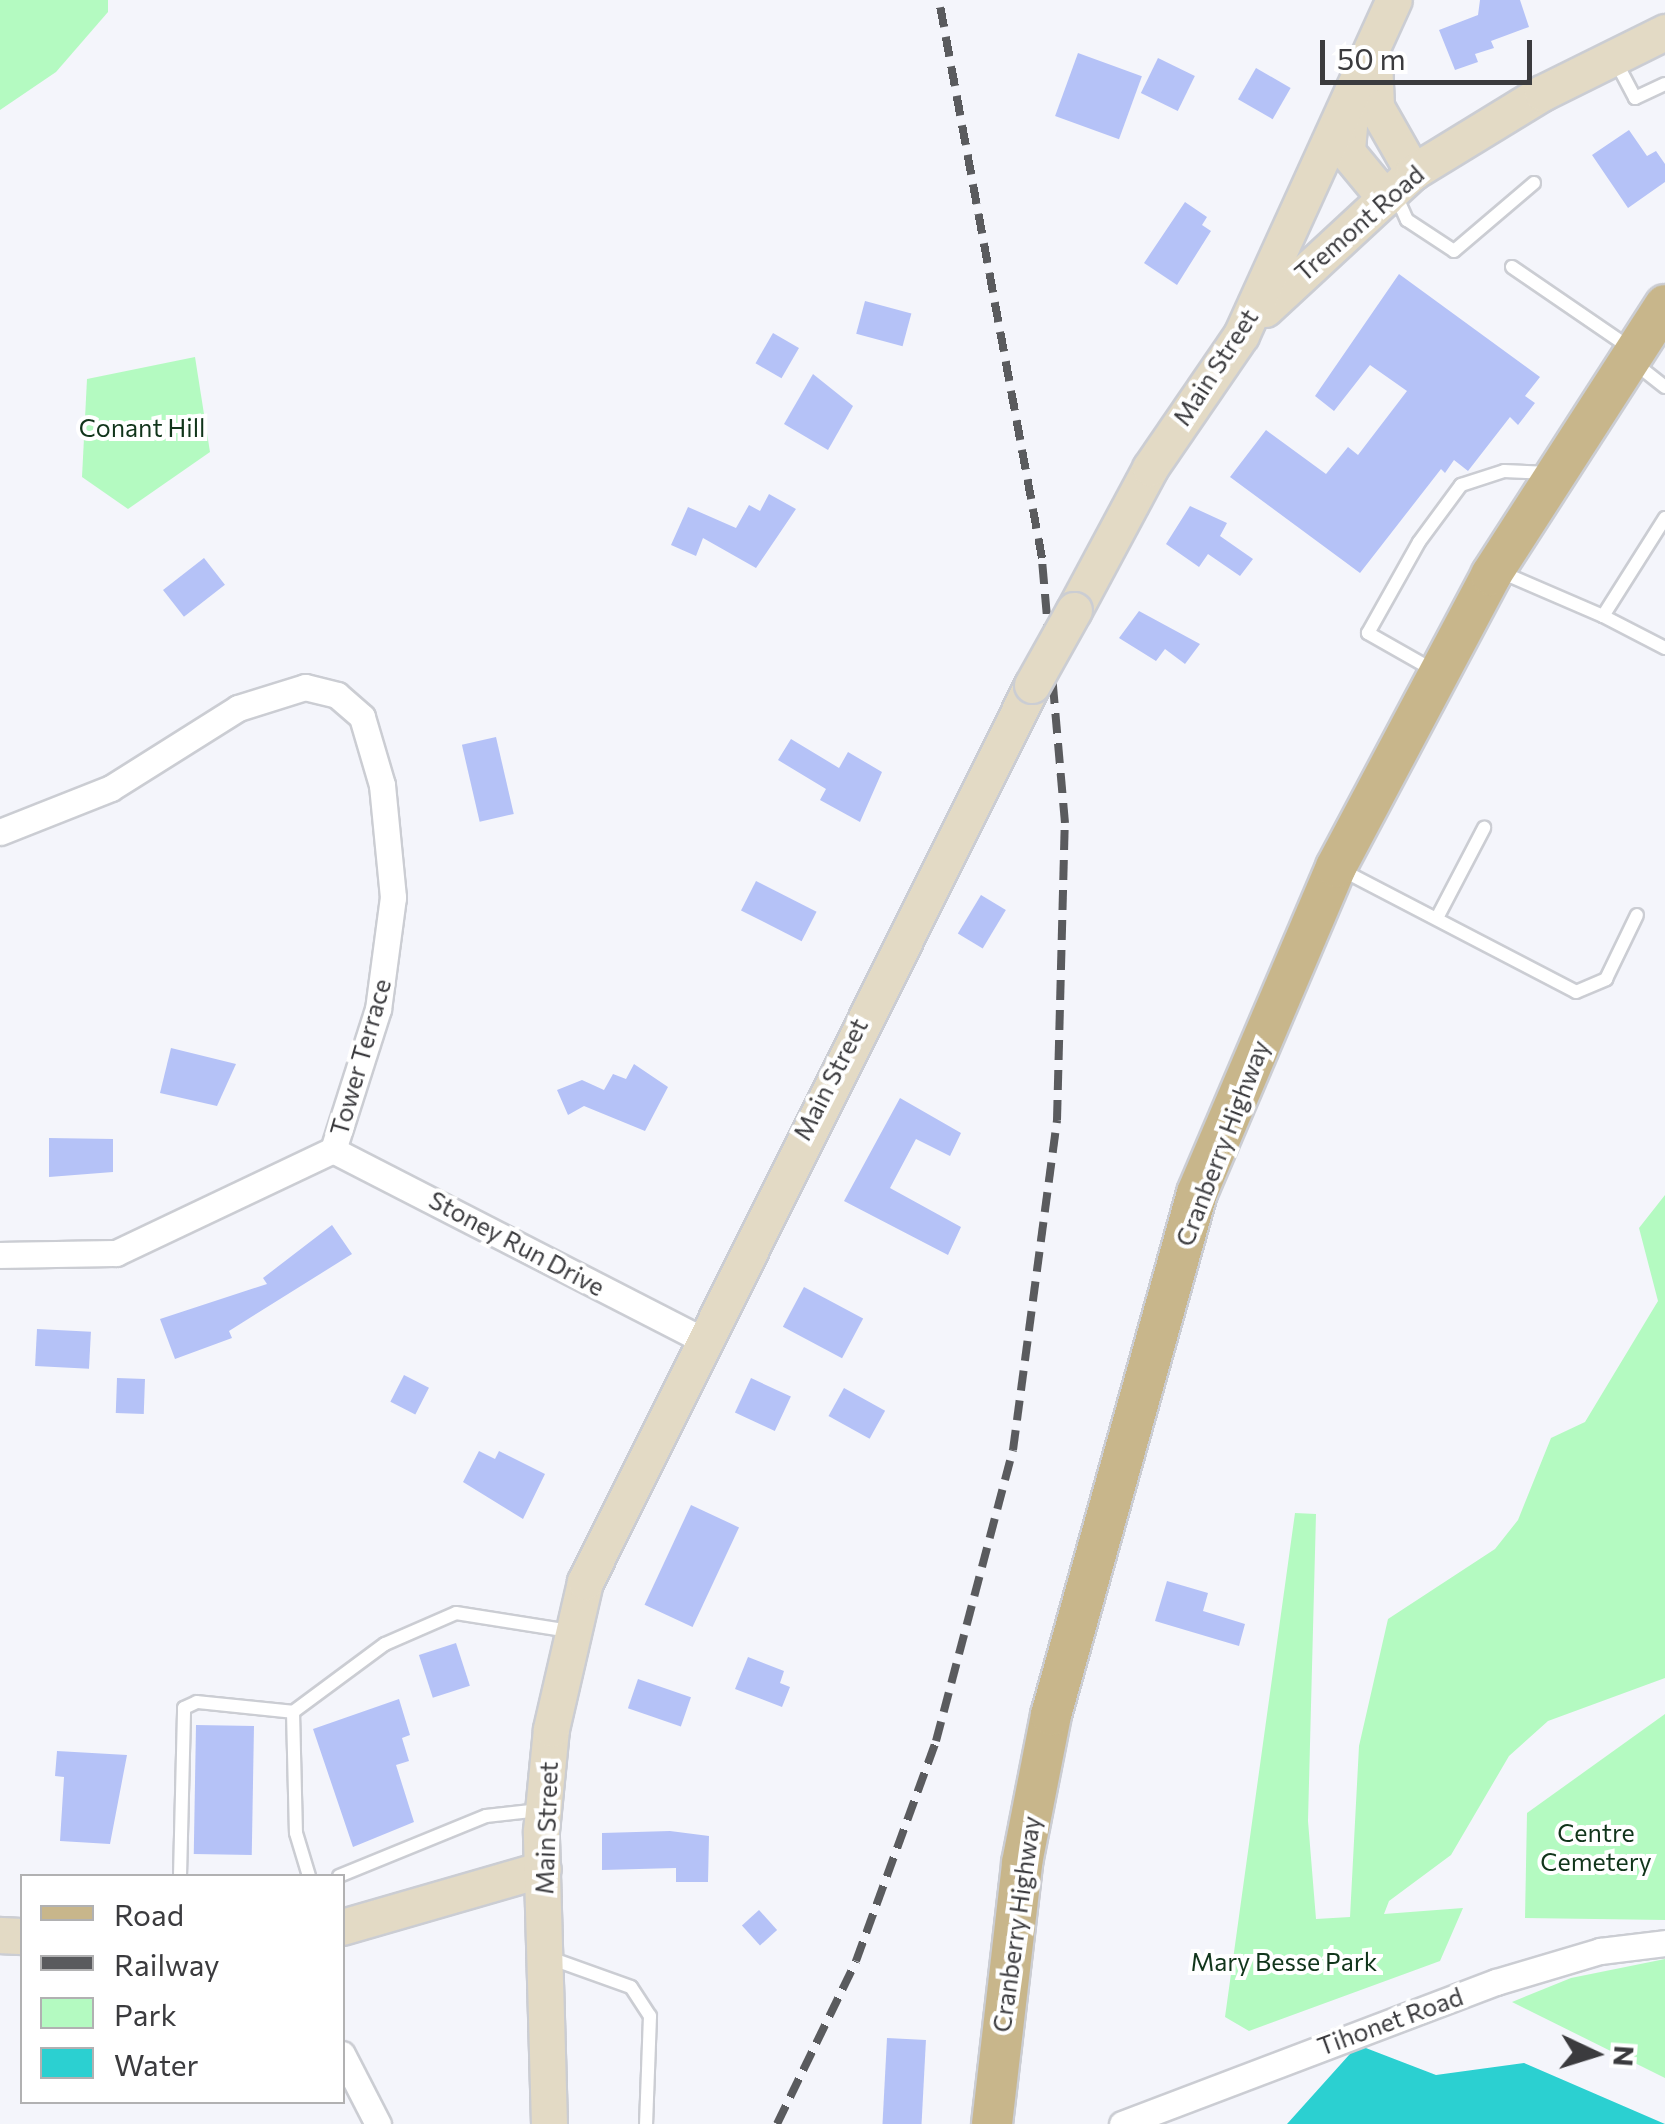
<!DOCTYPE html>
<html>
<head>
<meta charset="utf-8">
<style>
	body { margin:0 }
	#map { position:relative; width:1665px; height:2124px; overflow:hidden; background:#f4f5fb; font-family:Commissioner,sans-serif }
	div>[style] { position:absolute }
	.green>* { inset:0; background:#b4fac1 }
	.water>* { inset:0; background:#2bd0d1 }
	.building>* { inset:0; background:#b5c2f7; transform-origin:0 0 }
	.roads { filter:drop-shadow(2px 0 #cbcdd3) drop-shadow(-2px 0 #cbcdd3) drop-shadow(0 2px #cbcdd3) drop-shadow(0 -2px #cbcdd3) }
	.service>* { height:12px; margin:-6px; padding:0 6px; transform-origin:6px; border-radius:6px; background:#fff }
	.minor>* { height:25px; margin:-12.5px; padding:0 12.5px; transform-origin:12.5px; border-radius:12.5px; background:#fff }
	.secondary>* { height:35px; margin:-17.5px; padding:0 17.5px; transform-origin:17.5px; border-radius:17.5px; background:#e3dac5 }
	.primary>* { height:40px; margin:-20px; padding:0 20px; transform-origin:20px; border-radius:20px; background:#c8b68b }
	.rail>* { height:8px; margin-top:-4px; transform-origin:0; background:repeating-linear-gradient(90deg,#5a5b5e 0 20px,transparent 0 30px) }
	.bridges { filter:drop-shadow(2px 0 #cbcdd3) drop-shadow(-2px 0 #cbcdd3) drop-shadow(0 2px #cbcdd3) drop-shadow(0 -2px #cbcdd3) }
	.secondary-bridge>* { height:35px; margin:-17.5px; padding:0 17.5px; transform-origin:17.5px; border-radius:17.5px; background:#e3dac5 }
	span { translate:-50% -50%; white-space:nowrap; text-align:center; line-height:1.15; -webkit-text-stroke:8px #fff; paint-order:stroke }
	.street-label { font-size:25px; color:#3b3b3e }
	.park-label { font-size:25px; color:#11351b }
	.legend { position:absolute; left:20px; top:1874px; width:325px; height:230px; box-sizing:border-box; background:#fff; border:2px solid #b1b1b2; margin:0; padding:12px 18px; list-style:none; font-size:30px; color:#3b3b3e }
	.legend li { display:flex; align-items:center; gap:20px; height:50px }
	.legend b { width:50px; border:2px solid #b1b1b2 }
	.north { position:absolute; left:1545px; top:2004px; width:100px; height:100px; -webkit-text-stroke:8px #fff; paint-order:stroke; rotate:94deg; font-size:28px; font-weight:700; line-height:40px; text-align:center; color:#3b3b3e }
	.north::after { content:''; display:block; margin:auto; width:35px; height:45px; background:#3b3b3e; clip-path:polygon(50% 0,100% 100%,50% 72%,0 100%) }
	.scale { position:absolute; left:1320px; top:40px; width:212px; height:45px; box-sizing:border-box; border:5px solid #3b3b3e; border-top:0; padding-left:12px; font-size:30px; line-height:35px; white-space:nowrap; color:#3b3b3e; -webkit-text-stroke:8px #fff; paint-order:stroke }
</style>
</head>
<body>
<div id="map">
	<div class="green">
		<div style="clip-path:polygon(0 0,108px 0,108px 12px,56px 72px,0 110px)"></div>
		<div style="clip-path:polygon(195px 357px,210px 452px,128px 509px,82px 477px,87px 379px)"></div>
		<div style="clip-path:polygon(1665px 1195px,1665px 1678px,1548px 1721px,1509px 1756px,1451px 1855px,1389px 1901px,1384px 1914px,1463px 1908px,1440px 1961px,1249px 2031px,1225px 2017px,1295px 1513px,1316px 1514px,1308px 1821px,1316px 1919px,1350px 1917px,1359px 1746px,1388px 1619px,1495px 1549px,1518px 1520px,1551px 1438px,1585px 1422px,1658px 1301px,1639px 1228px)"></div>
		<div style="clip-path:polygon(1665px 1714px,1665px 1920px,1525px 1918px,1527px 1813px)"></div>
		<div style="clip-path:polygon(1665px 1959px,1665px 2078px,1512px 2002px,1571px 1978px)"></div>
	</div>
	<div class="water">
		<div style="clip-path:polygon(1358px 2045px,1436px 2075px,1524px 2063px,1665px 2124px,1287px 2124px)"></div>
	</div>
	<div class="building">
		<div style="clip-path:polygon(1480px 0,1520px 0,1529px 27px,1491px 41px,1494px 48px,1475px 54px,1478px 62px,1455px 70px,1439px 30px,1478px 15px)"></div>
		<div style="left:1078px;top:53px;width:68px;height:67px;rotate:20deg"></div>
		<div style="left:1158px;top:58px;width:41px;height:39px;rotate:26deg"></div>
		<div style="left:1256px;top:68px;width:40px;height:36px;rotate:30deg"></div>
		<div style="clip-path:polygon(1629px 130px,1647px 156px,1656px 151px,1665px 164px,1665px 182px,1628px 208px,1592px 155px)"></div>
		<div style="clip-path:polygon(1185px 202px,1207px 217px,1202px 225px,1211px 231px,1177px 285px,1144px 263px)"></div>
		<div style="clip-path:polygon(1399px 274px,1540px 377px,1525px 396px,1535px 403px,1518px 425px,1510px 417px,1468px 471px,1454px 460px,1445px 473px,1441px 469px,1360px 573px,1230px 477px,1266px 430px,1326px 474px,1348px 447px,1358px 455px,1407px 391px,1370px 365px,1334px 411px,1315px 396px)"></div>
		<div style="left:865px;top:301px;width:48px;height:34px;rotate:15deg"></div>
		<div style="left:773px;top:333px;width:30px;height:35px;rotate:30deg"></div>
		<div style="clip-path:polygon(813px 374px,853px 406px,828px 450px,784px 424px)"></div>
		<div style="clip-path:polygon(769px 494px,796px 509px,756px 568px,703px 538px,696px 556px,671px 545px,688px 507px,736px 528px,749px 505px,760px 511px)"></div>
		<div style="clip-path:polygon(1190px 506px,1227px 523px,1220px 536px,1253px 559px,1240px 576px,1208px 554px,1199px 567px,1166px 544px)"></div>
		<div style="left:204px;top:558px;width:34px;height:52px;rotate:52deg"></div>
		<div style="clip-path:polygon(1139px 611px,1200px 644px,1185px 664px,1165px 649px,1156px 661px,1119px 638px)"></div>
		<div style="left:496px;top:737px;width:79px;height:35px;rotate:77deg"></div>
		<div style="clip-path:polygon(791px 739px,839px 768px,848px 752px,882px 772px,860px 822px,820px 800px,826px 789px,778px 760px)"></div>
		<div style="left:756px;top:881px;width:68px;height:33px;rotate:27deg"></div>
		<div style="left:981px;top:895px;width:29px;height:45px;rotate:31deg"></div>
		<div style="clip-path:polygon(171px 1048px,236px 1064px,217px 1106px,160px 1093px)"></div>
		<div style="clip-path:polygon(634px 1064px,668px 1087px,645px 1131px,584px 1106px,568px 1115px,557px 1090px,582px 1080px,604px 1090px,613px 1074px,626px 1079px)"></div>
		<div style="clip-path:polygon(900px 1098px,961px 1133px,950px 1156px,916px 1139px,890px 1188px,961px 1227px,948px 1255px,844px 1201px)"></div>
		<div style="clip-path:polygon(49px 1138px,113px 1139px,113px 1172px,49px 1177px)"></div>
		<div style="clip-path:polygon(332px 1225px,352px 1254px,229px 1331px,232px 1338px,175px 1359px,160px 1319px,267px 1284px,263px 1278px)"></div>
		<div style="left:804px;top:1287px;width:67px;height:45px;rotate:28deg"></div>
		<div style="left:37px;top:1329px;width:54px;height:37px;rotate:3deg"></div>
		<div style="left:404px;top:1375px;width:28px;height:30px;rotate:27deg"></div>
		<div style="left:117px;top:1378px;width:28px;height:35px;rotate:2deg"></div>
		<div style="left:751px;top:1378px;width:44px;height:38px;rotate:25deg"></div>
		<div style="left:844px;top:1388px;width:47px;height:32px;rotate:29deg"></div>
		<div style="clip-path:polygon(479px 1451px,495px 1459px,499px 1451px,545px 1474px,523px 1519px,463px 1482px)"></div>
		<div style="left:691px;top:1505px;width:53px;height:110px;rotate:25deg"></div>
		<div style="clip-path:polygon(1167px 1581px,1208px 1593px,1203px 1611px,1245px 1624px,1239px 1646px,1155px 1621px)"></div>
		<div style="left:456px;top:1643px;width:45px;height:39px;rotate:72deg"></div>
		<div style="clip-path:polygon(748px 1657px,784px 1671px,780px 1683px,790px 1687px,782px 1707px,735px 1689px)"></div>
		<div style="left:638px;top:1679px;width:56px;height:31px;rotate:19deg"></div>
		<div style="clip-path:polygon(399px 1699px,410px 1735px,402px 1738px,409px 1761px,396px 1765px,414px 1822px,353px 1847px,313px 1729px)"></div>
		<div style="left:196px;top:1725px;width:58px;height:129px;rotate:1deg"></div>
		<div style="clip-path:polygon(57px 1751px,127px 1755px,110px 1844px,60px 1841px,64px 1777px,55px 1776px)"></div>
		<div style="clip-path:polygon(670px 1831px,709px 1836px,708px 1882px,676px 1882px,676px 1868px,602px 1870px,602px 1833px)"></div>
		<div style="left:759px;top:1910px;width:27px;height:23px;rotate:48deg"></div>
		<div style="left:887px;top:2038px;width:39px;height:86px;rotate:3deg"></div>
	</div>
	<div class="roads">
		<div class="service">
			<div style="left:1615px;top:60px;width:43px;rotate:62.2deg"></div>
			<div style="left:1635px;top:98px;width:33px;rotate:-25deg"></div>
			<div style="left:1394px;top:191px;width:32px;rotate:66deg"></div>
			<div style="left:1407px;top:220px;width:56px;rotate:33.4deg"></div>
			<div style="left:1454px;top:251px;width:105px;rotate:-40.4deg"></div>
			<div style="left:1512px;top:267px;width:142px;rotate:34.4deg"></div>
			<div style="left:1632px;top:361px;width:42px;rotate:38.2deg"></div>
			<div style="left:1501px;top:572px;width:111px;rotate:23.3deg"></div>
			<div style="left:1603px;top:616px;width:116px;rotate:-57.7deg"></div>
			<div style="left:1603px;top:616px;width:70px;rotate:27.3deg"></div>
			<div style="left:1433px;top:670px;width:75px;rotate:-150.4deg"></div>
			<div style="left:1368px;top:633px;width:104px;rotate:-60.7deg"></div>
			<div style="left:1419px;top:542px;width:71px;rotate:-53.6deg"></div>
			<div style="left:1461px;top:485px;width:45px;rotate:-18deg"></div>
			<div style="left:1504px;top:471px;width:45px;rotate:2.5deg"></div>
			<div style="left:1342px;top:870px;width:264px;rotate:27.5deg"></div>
			<div style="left:1576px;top:992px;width:33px;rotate:-23deg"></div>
			<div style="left:1606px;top:979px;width:71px;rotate:-64.2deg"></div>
			<div style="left:1437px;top:918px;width:102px;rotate:-62.4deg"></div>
			<div style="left:293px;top:1712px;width:114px;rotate:-36.5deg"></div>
			<div style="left:385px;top:1644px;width:77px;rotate:-23.6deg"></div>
			<div style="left:456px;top:1613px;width:115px;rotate:9deg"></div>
			<div style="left:180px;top:1876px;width:168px;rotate:-88.6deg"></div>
			<div style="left:184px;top:1708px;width:14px;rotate:-25deg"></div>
			<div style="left:197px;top:1702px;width:97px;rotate:5.9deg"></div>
			<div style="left:293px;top:1712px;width:121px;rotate:88.6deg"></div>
			<div style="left:296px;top:1833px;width:45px;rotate:73.2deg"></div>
			<div style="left:339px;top:1876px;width:159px;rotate:-22.2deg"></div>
			<div style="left:486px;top:1816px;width:54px;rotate:-6.3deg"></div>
			<div style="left:547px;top:1957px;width:89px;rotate:19.7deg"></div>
			<div style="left:631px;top:1987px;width:35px;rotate:57deg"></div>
			<div style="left:650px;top:2016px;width:108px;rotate:92.1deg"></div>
		</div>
		<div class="minor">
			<div style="left:0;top:832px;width:119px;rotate:-21.6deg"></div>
			<div style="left:111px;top:788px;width:150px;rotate:-32.2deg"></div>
			<div style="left:238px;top:708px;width:70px;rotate:-17.4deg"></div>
			<div style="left:305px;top:687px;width:33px;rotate:14deg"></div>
			<div style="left:337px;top:695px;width:33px;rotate:41deg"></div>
			<div style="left:362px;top:717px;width:71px;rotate:73.6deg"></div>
			<div style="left:382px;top:785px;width:113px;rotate:84.4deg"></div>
			<div style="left:393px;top:897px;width:113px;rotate:97.6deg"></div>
			<div style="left:378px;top:1009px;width:148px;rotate:107.7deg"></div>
			<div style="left:333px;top:1150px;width:240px;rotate:154.6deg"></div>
			<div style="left:116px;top:1253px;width:116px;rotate:179deg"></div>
			<div style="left:333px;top:1150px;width:414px;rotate:27.2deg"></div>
			<div style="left:342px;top:2054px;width:79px;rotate:62.8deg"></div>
			<div style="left:1122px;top:2124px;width:400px;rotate:-20.8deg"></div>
			<div style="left:1496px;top:1982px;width:109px;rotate:-16.6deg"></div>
			<div style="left:1600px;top:1951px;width:65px;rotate:-7deg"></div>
		</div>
		<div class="secondary">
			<div style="left:1374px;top:59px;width:48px;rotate:87.6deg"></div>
			<div style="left:1376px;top:107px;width:75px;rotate:60.4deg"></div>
			<div style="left:1350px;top:115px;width:37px;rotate:95deg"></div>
			<div style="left:1347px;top:152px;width:60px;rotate:50.4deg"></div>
			<div style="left:1265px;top:309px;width:202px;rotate:-42.8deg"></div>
			<div style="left:1413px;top:172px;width:151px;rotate:-31.5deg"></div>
			<div style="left:1542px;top:93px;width:137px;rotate:-26.4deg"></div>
			<div style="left:1074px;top:610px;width:161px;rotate:-61.8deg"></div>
			<div style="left:1150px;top:468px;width:161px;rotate:-55.6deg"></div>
			<div style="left:1241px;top:335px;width:368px;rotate:-65.5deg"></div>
			<div style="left:342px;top:1927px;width:209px;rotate:-16.1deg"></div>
			<div style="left:0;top:1935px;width:22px;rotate:3deg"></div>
			<div style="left:549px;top:2124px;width:293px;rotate:-91.6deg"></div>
			<div style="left:541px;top:1831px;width:102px;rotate:-84.4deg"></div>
			<div style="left:551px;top:1729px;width:151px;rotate:-77deg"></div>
			<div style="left:585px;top:1582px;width:1002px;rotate:-63.51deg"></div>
		</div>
		<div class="primary">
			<div style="left:992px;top:2124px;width:263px;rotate:-83.4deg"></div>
			<div style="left:1022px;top:1863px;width:151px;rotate:-78.9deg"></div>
			<div style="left:1051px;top:1715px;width:542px;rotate:-74.37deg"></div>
			<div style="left:1197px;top:1193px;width:354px;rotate:-66.9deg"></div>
			<div style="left:1336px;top:867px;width:331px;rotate:-62deg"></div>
			<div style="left:1491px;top:575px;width:321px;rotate:-57.2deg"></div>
		</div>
	</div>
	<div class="rail">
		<div style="left:777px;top:2124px;width:181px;rotate:-64.1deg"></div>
		<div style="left:856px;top:1961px;width:234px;rotate:-70deg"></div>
		<div style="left:936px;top:1741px;width:301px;rotate:-75.2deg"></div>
		<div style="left:1013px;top:1450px;width:333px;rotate:-82.4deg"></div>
		<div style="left:1057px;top:1120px;width:297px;rotate:-88.5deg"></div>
		<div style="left:1065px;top:823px;width:266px;rotate:-95deg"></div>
		<div style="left:1042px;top:558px;width:567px;rotate:-100.46deg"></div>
	</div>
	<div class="bridges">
		<div class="secondary-bridge">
			<div style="left:1032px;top:685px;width:86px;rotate:-60.8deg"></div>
		</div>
	</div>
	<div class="street-label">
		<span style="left:1359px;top:223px;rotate:-41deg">Tremont Road</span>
		<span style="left:1215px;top:367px;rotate:-57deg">Main Street</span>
		<span style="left:360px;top:1057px;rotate:-74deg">Tower Terrace</span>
		<span style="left:830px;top:1079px;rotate:-63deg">Main Street</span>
		<span style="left:1222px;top:1143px;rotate:-69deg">Cranberry Highway</span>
		<span style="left:517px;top:1243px;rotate:28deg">Stoney Run Drive</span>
		<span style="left:546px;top:1828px;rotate:-88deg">Main Street</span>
		<span style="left:1016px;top:1924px;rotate:-82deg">Cranberry Highway</span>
		<span style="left:1390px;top:2021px;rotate:-20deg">Tihonet Road</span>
	</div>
	<div class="park-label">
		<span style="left:142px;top:427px">Conant Hill</span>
		<span style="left:1596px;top:1847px">Centre<br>Cemetery</span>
		<span style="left:1284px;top:1961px">Mary Besse Park</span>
	</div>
	<ul class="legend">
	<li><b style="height:12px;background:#c8b68b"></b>Road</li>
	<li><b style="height:12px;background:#5a5b5e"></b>Railway</li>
	<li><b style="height:28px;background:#b4fac1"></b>Park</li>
	<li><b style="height:28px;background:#2bd0d1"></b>Water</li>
	</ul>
	<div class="north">N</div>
	<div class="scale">50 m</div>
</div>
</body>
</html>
